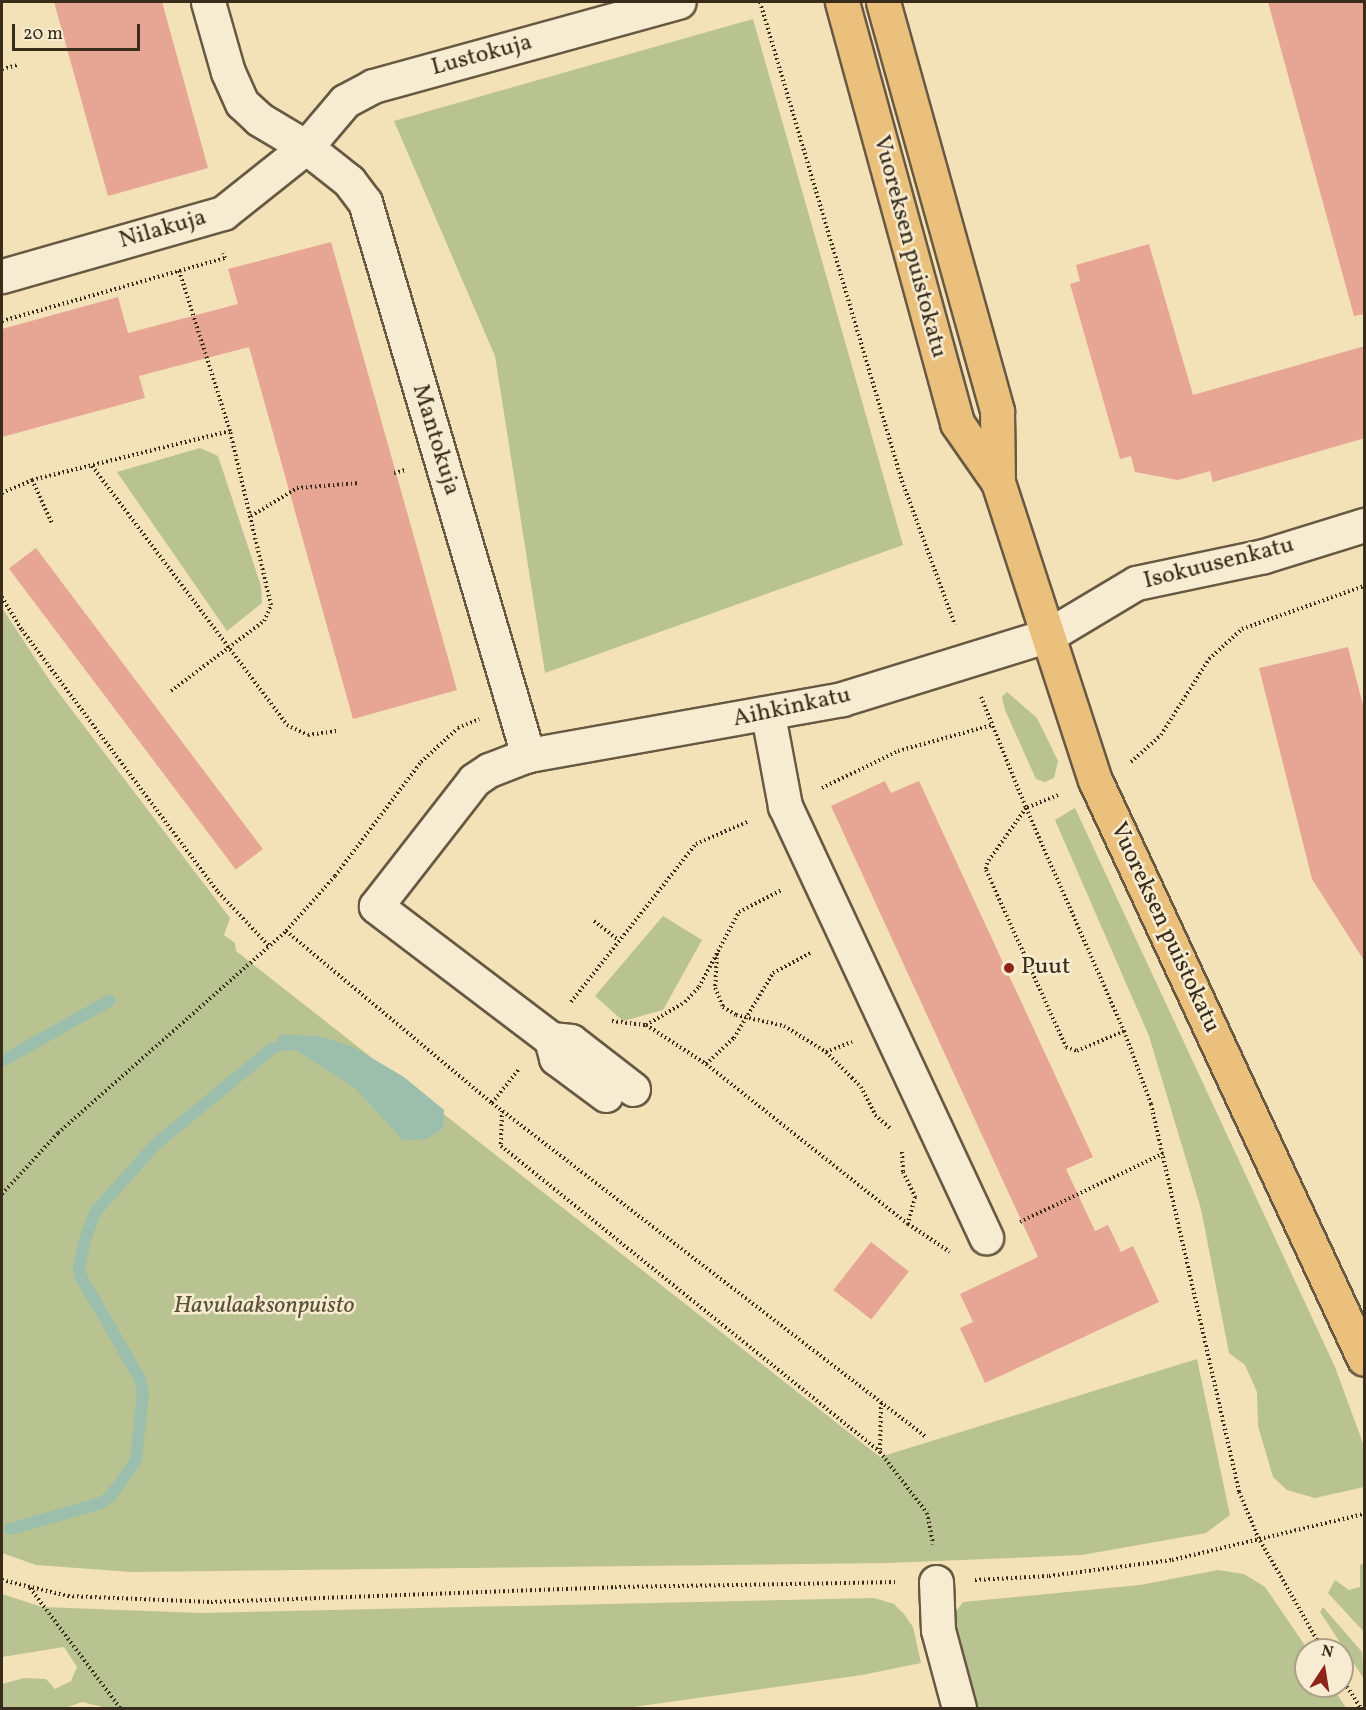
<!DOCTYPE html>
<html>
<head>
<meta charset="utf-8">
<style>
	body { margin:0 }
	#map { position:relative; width:1366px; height:1710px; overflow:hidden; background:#f3e1b8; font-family:Vollkorn,serif }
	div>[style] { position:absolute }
	.green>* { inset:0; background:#b8c391 }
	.water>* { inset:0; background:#9bbead }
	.stream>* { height:12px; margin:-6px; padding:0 6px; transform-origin:6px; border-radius:6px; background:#9bbead }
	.building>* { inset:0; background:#e6a693; transform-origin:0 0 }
	.path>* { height:4px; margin-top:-2px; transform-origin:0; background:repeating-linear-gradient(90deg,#392c1b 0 1.5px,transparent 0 4.5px) }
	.roads { filter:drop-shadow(2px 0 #685942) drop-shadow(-2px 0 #685942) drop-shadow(0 2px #685942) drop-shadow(0 -2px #685942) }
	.minor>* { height:33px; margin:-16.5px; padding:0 16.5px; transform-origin:16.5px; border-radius:16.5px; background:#f7ecd1 }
	.major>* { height:33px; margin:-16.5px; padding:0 16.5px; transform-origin:16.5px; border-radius:16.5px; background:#eac07c }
	.dots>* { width:16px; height:16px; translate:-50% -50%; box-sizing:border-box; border:3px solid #f7ecd1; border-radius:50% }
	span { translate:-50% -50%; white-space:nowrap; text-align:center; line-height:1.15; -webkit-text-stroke:5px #f7ecd1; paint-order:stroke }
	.street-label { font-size:24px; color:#392c1b }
	.poi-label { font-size:24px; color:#392c1b }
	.left { translate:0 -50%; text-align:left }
	.park-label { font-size:24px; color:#595238; font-style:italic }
	.frame { position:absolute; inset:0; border:3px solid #392c1b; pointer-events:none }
	.north { position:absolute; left:1294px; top:1638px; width:60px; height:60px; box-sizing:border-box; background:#f7ecd1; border:2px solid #ab9f88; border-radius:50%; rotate:12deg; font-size:16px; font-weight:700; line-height:24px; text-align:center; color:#392c1b }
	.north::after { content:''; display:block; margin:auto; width:21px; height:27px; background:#8f2418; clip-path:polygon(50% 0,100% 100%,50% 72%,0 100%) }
	.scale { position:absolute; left:12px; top:24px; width:128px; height:27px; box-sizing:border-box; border:3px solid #392c1b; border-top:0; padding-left:8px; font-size:18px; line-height:21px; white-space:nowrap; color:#392c1b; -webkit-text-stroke:4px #f7ecd1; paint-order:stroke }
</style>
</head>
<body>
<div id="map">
	<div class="green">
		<div style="clip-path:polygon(753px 19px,903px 545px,545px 673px,495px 356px,394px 121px)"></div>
		<div style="clip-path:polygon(200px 448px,218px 456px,261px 586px,262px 603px,227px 631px,117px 472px)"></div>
		<div style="clip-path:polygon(2px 608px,52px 684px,230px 918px,224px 935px,235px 943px,236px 951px,880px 1457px,1197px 1359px,1230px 1515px,1206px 1533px,1082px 1555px,887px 1563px,132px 1572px,36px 1565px,2px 1553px)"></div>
		<div style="clip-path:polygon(1007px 692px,1037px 718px,1058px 761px,1054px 778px,1045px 782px,1036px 779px,1005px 710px,1002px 697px)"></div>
		<div style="clip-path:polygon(1075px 808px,1335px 1367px,1364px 1446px,1364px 1487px,1315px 1498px,1287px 1490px,1273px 1477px,1258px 1426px,1257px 1392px,1245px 1365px,1229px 1353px,1201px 1209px,1149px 1036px,1055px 820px)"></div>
		<div style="clip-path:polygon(663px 916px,702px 940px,663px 1010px,623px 1021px,595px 996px)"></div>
		<div style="clip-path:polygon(1364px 1563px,1364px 1632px,1328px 1593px,1335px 1580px,1349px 1590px,1360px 1587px,1360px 1565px)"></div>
		<div style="clip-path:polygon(1218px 1570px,1244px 1574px,1265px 1587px,1308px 1650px,1306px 1686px,1332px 1686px,1346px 1708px,976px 1708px,955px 1624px,955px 1613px,963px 1602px,1140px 1585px)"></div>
		<div style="clip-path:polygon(2px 1594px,42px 1607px,201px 1613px,874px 1598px,894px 1604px,904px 1614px,913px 1627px,921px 1663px,862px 1675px,626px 1708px,107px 1708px,82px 1702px,65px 1708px,2px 1708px,2px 1684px,24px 1678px,46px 1679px,55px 1689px,71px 1681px,77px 1667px,64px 1647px,2px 1657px)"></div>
		<div style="clip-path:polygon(1323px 1607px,1362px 1652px,1364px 1679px,1320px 1612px)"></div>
	</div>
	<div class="water">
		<div style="clip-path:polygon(280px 1035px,318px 1036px,353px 1047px,404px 1077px,444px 1110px,443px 1128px,427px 1139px,403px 1140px,355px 1088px,296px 1050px,275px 1052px,273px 1048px)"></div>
	</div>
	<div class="stream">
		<div style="left:2px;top:1061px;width:123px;rotate:-29.3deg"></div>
		<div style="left:10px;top:1529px;width:95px;rotate:-15.9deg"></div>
		<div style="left:101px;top:1503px;width:12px;rotate:-35deg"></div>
		<div style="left:111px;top:1496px;width:44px;rotate:-55.2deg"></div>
		<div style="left:136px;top:1460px;width:68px;rotate:-84.1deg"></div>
		<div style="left:143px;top:1392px;width:16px;rotate:-105deg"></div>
		<div style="left:139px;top:1377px;width:113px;rotate:-120.2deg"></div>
		<div style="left:82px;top:1279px;width:11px;rotate:-105deg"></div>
		<div style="left:79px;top:1268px;width:30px;rotate:-78deg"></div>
		<div style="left:85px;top:1239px;width:30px;rotate:-69deg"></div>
		<div style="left:96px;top:1211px;width:90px;rotate:-48.2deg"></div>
		<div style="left:156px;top:1144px;width:151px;rotate:-39.4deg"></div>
	</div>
	<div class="building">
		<div style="clip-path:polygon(54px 2px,162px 2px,208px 168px,108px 196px)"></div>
		<div style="clip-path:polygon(1268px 2px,1365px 2px,1365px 314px,1354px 316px)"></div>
		<div style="clip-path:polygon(331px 242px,457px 690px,353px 719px,249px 347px,139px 376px,145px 398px,2px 437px,2px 329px,118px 297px,128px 333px,238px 304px,228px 269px)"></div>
		<div style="clip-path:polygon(1149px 244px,1193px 395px,1365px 346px,1365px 438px,1213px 482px,1210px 471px,1178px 480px,1135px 472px,1131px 456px,1120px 459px,1070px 284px,1080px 281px,1076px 265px)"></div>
		<div style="left:36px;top:548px;width:377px;height:34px;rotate:53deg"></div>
		<div style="clip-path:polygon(1348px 647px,1365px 713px,1365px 962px,1312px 879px,1259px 668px)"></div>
		<div style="clip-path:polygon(885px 781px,891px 793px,919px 781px,1093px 1157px,1066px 1169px,1095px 1231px,1108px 1225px,1121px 1252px,1133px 1246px,1159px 1302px,985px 1383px,960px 1328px,973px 1322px,960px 1294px,1038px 1257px,831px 806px)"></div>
		<div style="left:871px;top:1242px;width:48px;height:61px;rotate:38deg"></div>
	</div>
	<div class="path">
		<div style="left:760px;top:2px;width:500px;rotate:73.5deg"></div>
		<div style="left:902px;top:481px;width:153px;rotate:69.8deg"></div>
		<div style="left:2px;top:69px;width:16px;rotate:-14deg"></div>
		<div style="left:2px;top:321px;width:232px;rotate:-15.8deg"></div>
		<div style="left:225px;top:258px;width:5px;rotate:-112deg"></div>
		<div style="left:92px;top:466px;width:324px;rotate:53deg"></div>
		<div style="left:287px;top:725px;width:23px;rotate:25deg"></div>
		<div style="left:308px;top:735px;width:29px;rotate:-8deg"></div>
		<div style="left:394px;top:473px;width:11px;rotate:-15deg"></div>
		<div style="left:32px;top:480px;width:47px;rotate:65.1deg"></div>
		<div style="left:2px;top:493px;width:33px;rotate:-23deg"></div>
		<div style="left:32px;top:480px;width:204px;rotate:-13.9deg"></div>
		<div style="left:251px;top:516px;width:54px;rotate:-31.3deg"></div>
		<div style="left:297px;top:488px;width:62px;rotate:-4.6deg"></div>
		<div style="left:2px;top:597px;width:39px;rotate:59deg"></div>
		<div style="left:22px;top:630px;width:327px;rotate:53.2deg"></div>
		<div style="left:218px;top:892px;width:74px;rotate:46.6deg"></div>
		<div style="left:171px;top:691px;width:116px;rotate:-37deg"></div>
		<div style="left:264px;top:621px;width:17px;rotate:-66deg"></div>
		<div style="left:271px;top:605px;width:179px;rotate:-103.3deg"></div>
		<div style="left:230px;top:431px;width:169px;rotate:-107.6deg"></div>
		<div style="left:981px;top:697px;width:120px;rotate:67.9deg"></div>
		<div style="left:1026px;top:808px;width:244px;rotate:66.3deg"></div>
		<div style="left:1124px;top:1031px;width:78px;rotate:69.7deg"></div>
		<div style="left:1151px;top:1104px;width:398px;rotate:77.2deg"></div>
		<div style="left:1239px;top:1492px;width:49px;rotate:67.1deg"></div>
		<div style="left:1258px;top:1537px;width:130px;rotate:60.1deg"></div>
		<div style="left:1131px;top:762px;width:40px;rotate:-42deg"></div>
		<div style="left:1161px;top:735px;width:90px;rotate:-57.7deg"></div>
		<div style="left:1209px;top:659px;width:45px;rotate:-42.3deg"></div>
		<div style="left:1242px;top:629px;width:129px;rotate:-19.4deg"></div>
		<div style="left:822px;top:788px;width:85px;rotate:-26deg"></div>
		<div style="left:898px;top:751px;width:98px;rotate:-15.5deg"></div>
		<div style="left:1058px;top:795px;width:35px;rotate:158deg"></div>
		<div style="left:1026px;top:808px;width:67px;rotate:125.3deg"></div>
		<div style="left:987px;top:863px;width:7px;rotate:98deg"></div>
		<div style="left:986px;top:870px;width:194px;rotate:65.7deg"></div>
		<div style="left:1066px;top:1047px;width:12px;rotate:20deg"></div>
		<div style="left:1077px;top:1051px;width:51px;rotate:-23.1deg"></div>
		<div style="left:594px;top:921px;width:31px;rotate:38deg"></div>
		<div style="left:286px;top:931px;width:268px;rotate:39.9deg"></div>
		<div style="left:492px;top:1103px;width:548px;rotate:37.58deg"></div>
		<div style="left:717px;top:953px;width:35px;rotate:93deg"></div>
		<div style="left:715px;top:988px;width:21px;rotate:67deg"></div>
		<div style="left:723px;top:1007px;width:15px;rotate:32deg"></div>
		<div style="left:736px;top:1015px;width:49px;rotate:12.9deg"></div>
		<div style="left:784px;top:1026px;width:49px;rotate:31.8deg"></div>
		<div style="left:826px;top:1052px;width:49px;rotate:45deg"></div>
		<div style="left:861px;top:1087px;width:31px;rotate:63deg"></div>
		<div style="left:875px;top:1115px;width:20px;rotate:41deg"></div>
		<div style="left:571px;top:1002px;width:201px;rotate:-51.7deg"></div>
		<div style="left:696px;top:844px;width:58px;rotate:-23.5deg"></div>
		<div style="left:612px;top:1021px;width:34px;rotate:7deg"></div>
		<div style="left:646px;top:1025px;width:45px;rotate:-30.5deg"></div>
		<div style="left:685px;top:1002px;width:21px;rotate:-47deg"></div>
		<div style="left:699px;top:987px;width:85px;rotate:-61.9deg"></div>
		<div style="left:739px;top:912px;width:48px;rotate:-27.1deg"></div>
		<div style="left:646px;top:1025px;width:72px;rotate:33deg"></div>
		<div style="left:706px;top:1064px;width:258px;rotate:38.4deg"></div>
		<div style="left:908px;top:1224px;width:50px;rotate:33.7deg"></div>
		<div style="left:826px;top:1052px;width:28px;rotate:-21deg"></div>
		<div style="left:706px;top:1064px;width:38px;rotate:-43deg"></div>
		<div style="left:734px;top:1038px;width:76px;rotate:-59deg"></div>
		<div style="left:773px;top:973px;width:44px;rotate:-28.3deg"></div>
		<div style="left:492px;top:1103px;width:43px;rotate:-51.5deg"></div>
		<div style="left:502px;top:1111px;width:35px;rotate:92deg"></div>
		<div style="left:501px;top:1146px;width:487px;rotate:38.9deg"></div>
		<div style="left:902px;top:1152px;width:20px;rotate:87deg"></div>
		<div style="left:903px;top:1172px;width:28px;rotate:64deg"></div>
		<div style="left:915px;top:1197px;width:28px;rotate:105deg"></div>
		<div style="left:2px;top:1194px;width:83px;rotate:-47.4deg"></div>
		<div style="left:58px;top:1133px;width:305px;rotate:-41.5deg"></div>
		<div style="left:286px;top:931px;width:74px;rotate:-48.3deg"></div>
		<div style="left:335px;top:876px;width:143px;rotate:-53deg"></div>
		<div style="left:421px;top:762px;width:50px;rotate:-42.6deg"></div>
		<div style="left:458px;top:728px;width:23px;rotate:-23deg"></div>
		<div style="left:1020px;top:1222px;width:160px;rotate:-25.6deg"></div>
		<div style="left:881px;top:1403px;width:49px;rotate:91.2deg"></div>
		<div style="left:880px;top:1452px;width:77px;rotate:52.4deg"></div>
		<div style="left:927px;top:1513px;width:32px;rotate:79deg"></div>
		<div style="left:2px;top:1580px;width:68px;rotate:13.6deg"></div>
		<div style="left:68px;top:1596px;width:143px;rotate:2.4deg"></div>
		<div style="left:211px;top:1602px;width:404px;rotate:-2.1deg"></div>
		<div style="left:615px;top:1587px;width:283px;rotate:-1deg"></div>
		<div style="left:975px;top:1580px;width:74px;rotate:-3.1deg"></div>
		<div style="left:1049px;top:1576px;width:124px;rotate:-7.4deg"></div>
		<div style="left:1172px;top:1560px;width:197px;rotate:-13.5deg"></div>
		<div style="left:30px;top:1588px;width:150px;rotate:53.1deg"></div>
		<div style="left:1342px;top:1679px;width:35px;rotate:57deg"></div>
	</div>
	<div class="roads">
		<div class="minor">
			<div style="left:208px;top:2px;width:73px;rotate:74.1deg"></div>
			<div style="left:228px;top:72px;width:34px;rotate:66deg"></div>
			<div style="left:242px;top:103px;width:23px;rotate:43deg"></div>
			<div style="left:259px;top:119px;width:55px;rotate:30.8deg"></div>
			<div style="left:306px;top:147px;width:55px;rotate:38.3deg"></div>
			<div style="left:349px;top:181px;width:26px;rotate:53deg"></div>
			<div style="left:365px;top:202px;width:577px;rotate:73.58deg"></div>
			<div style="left:2px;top:276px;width:230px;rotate:-15.9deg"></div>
			<div style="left:223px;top:213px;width:106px;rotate:-38.5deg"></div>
			<div style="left:306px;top:147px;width:60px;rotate:-49.7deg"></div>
			<div style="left:345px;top:101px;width:32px;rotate:-28deg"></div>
			<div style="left:373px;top:86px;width:317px;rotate:-15.4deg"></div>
			<div style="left:768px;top:715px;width:93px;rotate:79.4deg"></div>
			<div style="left:785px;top:806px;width:476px;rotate:65deg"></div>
			<div style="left:551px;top:1039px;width:20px;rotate:75deg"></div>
			<div style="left:556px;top:1058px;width:62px;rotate:36.5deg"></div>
			<div style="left:633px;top:1089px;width:78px;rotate:-142.3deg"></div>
			<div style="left:571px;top:1041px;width:20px;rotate:-174deg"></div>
			<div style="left:551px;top:1039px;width:220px;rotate:-142.8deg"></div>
			<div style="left:376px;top:906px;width:160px;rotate:-52.1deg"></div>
			<div style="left:474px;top:780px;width:18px;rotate:-34deg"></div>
			<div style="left:489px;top:770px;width:42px;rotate:-21deg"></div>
			<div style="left:528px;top:755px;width:319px;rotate:-10.1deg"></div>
			<div style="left:842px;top:699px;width:217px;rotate:-17.2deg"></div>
			<div style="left:1049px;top:635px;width:101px;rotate:-30.9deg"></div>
			<div style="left:1136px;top:583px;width:131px;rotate:-11.9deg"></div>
			<div style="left:1264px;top:556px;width:105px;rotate:-17.2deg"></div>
			<div style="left:936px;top:1582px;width:48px;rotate:87.6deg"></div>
			<div style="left:938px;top:1630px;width:81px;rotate:74.9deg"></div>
		</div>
		<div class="major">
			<div style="left:842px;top:2px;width:436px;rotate:74.7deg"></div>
			<div style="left:957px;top:423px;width:72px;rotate:55.2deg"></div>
			<div style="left:998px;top:482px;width:313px;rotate:72deg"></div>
			<div style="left:1095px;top:780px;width:638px;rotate:65.08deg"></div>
			<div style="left:883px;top:2px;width:425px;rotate:74.4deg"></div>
			<div style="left:997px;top:411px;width:71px;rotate:89.2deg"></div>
		</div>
	</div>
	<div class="dots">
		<div style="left:1009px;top:968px;background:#8f2418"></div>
	</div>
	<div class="street-label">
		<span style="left:482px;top:56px;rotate:-15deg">Lustokuja</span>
		<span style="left:163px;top:230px;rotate:-16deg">Nilakuja</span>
		<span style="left:909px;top:247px;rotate:75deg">Vuoreksen puistokatu</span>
		<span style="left:435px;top:440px;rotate:73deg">Mantokuja</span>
		<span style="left:1219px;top:564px;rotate:-14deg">Isokuusenkatu</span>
		<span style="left:792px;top:708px;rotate:-12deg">Aihkinkatu</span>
		<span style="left:1164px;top:928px;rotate:65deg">Vuoreksen puistokatu</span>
	</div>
	<div class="poi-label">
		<span class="left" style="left:1021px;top:968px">Puut</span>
	</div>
	<div class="park-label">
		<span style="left:264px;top:1307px">Havulaaksonpuisto</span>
	</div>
	<div class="frame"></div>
	<div class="north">N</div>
	<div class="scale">20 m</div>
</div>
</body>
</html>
